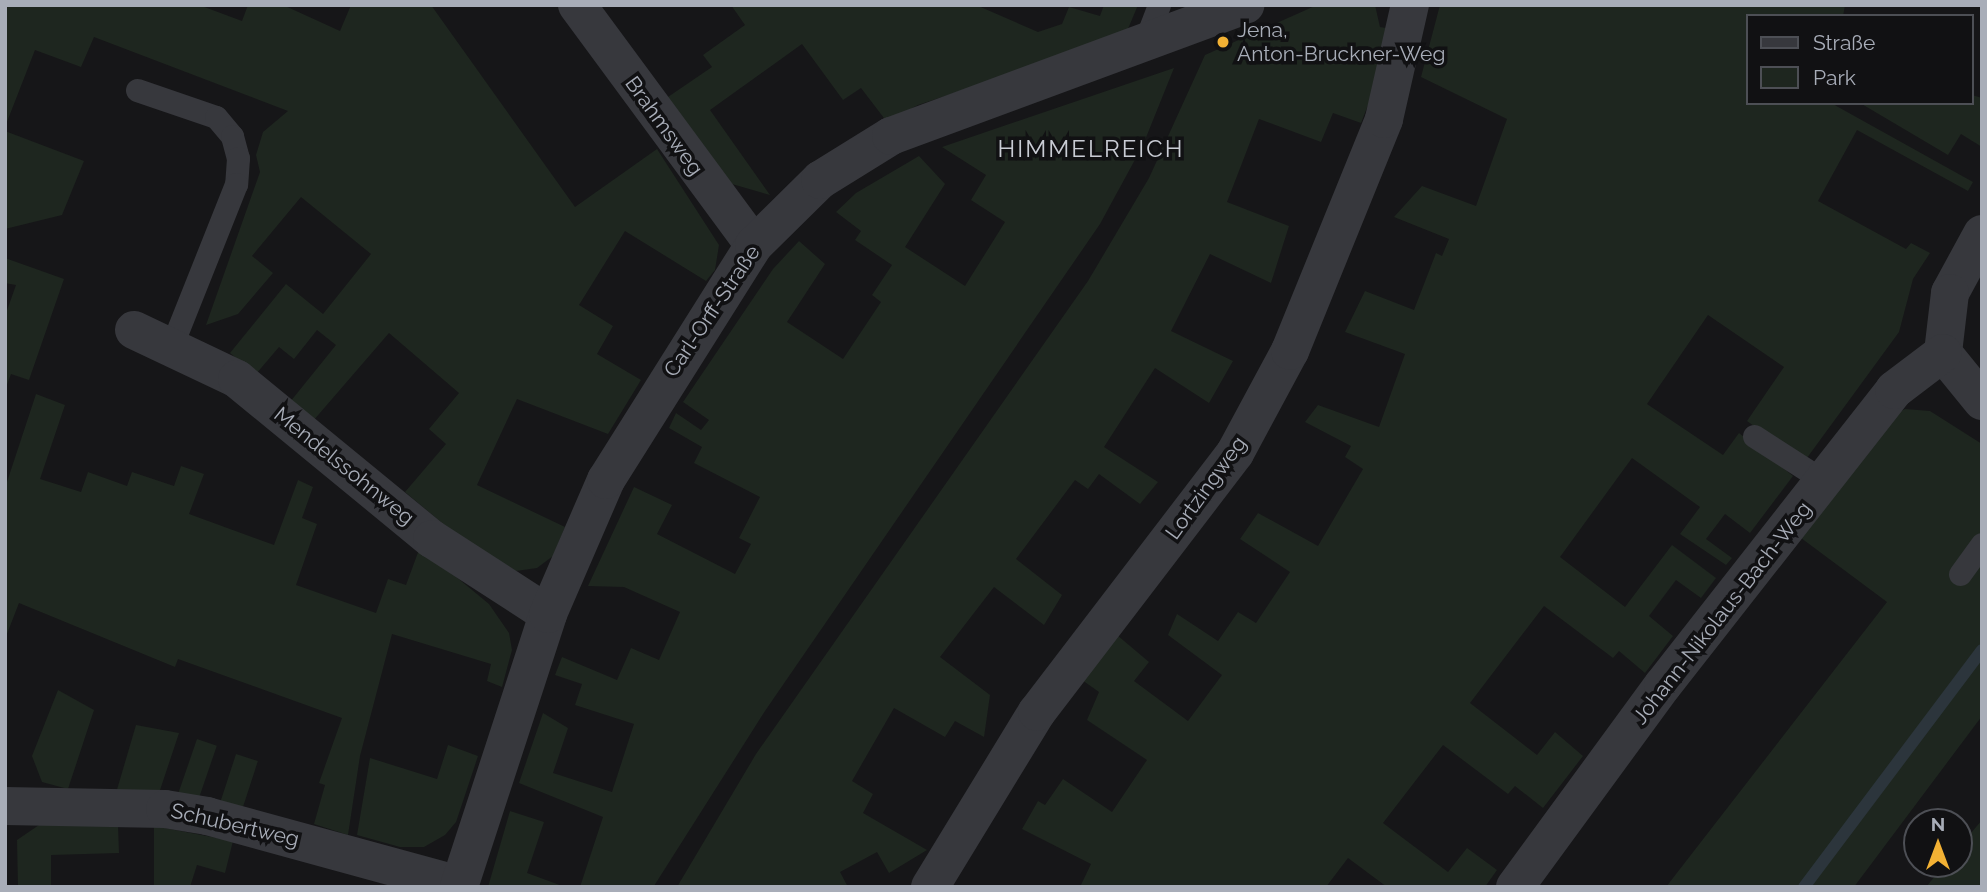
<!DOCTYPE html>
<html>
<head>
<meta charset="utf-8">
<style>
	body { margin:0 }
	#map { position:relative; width:1987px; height:892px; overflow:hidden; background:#161618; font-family:Raleway,sans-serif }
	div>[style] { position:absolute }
	.green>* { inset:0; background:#1e261f; transform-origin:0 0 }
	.stream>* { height:12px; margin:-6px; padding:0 6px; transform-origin:6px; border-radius:6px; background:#2c353c }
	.lane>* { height:23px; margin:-11.5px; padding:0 11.5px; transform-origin:11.5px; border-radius:11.5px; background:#37383d }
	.street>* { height:38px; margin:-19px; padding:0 19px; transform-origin:19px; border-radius:19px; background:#37383d }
	.dots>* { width:19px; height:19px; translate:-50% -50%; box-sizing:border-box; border:4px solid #111113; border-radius:50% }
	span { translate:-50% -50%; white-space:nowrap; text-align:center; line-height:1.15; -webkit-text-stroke:7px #111113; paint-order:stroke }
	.poi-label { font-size:21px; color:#a8adb8 }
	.left { translate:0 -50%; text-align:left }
	.street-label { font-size:21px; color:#a8adb8 }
	.quarter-label { font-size:24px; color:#c9ccd4; letter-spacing:2px }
	.frame { position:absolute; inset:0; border:7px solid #a8adb8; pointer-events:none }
	.legend { position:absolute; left:1746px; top:14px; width:228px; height:91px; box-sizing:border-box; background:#111113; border:2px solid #4d4f55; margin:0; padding:9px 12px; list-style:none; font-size:21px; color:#a8adb8 }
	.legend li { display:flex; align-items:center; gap:14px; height:35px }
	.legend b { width:35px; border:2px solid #4d4f55 }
	.north { position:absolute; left:1903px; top:808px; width:70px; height:70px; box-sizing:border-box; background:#111113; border:2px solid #4d4f55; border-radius:50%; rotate:0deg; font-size:19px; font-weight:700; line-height:28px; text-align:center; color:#a8adb8 }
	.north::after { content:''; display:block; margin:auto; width:24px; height:32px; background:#f2b134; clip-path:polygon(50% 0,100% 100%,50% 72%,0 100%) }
</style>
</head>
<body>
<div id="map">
	<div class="green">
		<div style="clip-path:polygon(5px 5px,199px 5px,242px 21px,248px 5px,283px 5px,340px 31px,351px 5px,431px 5px,575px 207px,657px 149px,719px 245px,715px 270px,706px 281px,625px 231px,579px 305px,613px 326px,597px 354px,641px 380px,608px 434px,517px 399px,477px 485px,565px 527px,553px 556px,537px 568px,516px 571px,460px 538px,405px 492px,446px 444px,429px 429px,459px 393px,389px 333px,313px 421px,290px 402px,336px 345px,317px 330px,294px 359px,279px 347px,256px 374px,230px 353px,286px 284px,323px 314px,371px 254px,301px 197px,252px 256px,273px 273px,238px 314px,206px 325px,260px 172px,256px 155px,263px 132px,288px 111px,94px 37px,81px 67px,35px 50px,5px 127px)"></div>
		<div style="clip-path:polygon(731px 5px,976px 5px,1038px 32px,1062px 24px,1069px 7px,1100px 16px,1104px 5px,1138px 5px,1125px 36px,918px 105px,887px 122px,861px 88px,843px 100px,802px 44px,710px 110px,770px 195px,725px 182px,665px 99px,712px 67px,703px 55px,745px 25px)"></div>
		<div style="clip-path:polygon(1317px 5px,1375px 5px,1380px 27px,1386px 28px,1382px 69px,1361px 123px,1333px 113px,1321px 142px,1259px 119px,1227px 202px,1289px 226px,1271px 283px,1210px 254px,1171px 331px,1233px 361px,1209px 403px,1155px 368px,1104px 447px,1158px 482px,1140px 504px,1099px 474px,1088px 489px,1075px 480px,1016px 559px,1062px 595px,1044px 625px,994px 587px,940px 657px,990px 695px,984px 737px,955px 721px,945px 737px,894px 708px,852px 781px,873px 794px,863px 813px,927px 850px,889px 873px,877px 852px,840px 872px,848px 887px,677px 887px,756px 754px,1088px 281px,1149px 178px,1205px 55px)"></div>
		<div style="clip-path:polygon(1440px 5px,1845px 5px,1843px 16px,1747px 16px,1747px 103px,1831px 103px,1973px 182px,1968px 191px,1857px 130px,1818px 201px,1906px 249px,1911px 243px,1930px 253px,1913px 279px,1899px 332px,1804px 462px,1747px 421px,1784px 367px,1708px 315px,1647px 404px,1723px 455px,1739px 433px,1793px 476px,1750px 533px,1725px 514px,1706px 539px,1732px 558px,1726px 565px,1680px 534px,1700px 507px,1632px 458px,1560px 557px,1625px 607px,1672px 545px,1716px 578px,1701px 598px,1676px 580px,1649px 616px,1673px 636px,1645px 673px,1619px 651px,1613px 658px,1544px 606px,1470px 703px,1537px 755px,1555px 732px,1583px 756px,1543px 808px,1515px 786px,1508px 794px,1443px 745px,1383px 823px,1448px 872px,1467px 848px,1497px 870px,1485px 887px,1387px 887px,1348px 858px,1326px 887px,1080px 887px,1091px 864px,1022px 829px,1038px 801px,1045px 805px,1063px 779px,1112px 812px,1147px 760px,1087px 720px,1099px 692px,1082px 680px,1117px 635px,1149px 662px,1134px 681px,1188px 721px,1222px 675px,1168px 635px,1177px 614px,1218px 641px,1238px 612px,1256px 623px,1290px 572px,1240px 539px,1258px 513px,1318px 546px,1363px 469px,1345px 457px,1351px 446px,1305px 422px,1318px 405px,1379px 427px,1405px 354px,1345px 332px,1365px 291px,1414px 310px,1436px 253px,1442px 256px,1449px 239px,1394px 217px,1422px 186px,1476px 206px,1507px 119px,1421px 77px)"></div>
		<div style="clip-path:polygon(1174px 68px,1143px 145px,1100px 224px,765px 711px,654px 886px,580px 887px,603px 817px,519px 783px,543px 713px,568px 728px,553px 773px,612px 792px,634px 724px,575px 705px,582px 684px,555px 675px,562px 657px,617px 680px,631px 648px,659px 660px,680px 612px,624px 587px,588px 586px,634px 487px,672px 505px,657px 534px,735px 574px,751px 544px,739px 538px,760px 497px,694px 463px,702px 447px,669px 428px,676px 413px,701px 430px,709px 420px,683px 402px,773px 269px,799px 241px,825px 264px,787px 322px,843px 359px,881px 302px,872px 295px,892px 265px,855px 240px,861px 231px,836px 212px,856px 193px,919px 156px,945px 184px,905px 247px,965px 286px,1005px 222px,971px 200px,986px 175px,942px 147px)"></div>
		<div style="clip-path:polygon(1972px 95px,1982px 98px,1982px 147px,1961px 134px,1948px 155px,1860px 103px,1971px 103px)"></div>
		<div style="clip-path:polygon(5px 131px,84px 161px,62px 215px,5px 229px)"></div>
		<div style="clip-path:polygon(5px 258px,64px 279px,29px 380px,11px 374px,5px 390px,5px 316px,16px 285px,5px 283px)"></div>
		<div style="clip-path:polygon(36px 394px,65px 405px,40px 479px,81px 492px,88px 472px,127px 486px,132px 472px,174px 486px,181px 466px,204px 474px,189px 514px,274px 545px,298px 480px,313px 487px,302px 518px,317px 524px,296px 585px,376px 613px,388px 579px,406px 585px,420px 547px,489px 604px,509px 633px,512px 650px,502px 687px,487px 681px,491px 664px,392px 634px,360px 756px,348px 835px,314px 824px,325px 785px,319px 783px,342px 718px,178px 659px,175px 667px,19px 603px,5px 639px,5px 488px)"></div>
		<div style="clip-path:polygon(1905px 409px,1930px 411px,1982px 444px,1982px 716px,1854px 887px,1666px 887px,1887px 602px,1797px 535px,1892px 416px)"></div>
		<div style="clip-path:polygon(58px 690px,94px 710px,68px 789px,42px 782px,32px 756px)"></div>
		<div style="clip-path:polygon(136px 725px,179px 733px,159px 793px,116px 793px)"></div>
		<div style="left:197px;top:739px;width:21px;height:58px;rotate:19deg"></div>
		<div style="clip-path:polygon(448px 745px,478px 756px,456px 822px,445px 835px,424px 847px,400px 847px,357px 835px,370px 758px,437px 779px)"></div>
		<div style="left:236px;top:754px;width:23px;height:49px;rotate:18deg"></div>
		<div style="clip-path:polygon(510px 811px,544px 822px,527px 873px,565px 887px,488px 887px)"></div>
		<div style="clip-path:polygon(1982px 820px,1982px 887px,1926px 887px,1945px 864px,1959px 864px,1959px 847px)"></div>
		<div style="clip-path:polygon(39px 825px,118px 825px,119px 853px,51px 855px,51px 887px,18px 887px,17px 840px)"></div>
		<div style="clip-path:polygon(154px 826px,233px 841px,225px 873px,197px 865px,190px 887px,154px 887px)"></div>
	</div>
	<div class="stream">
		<div style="left:1804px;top:887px;width:296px;rotate:-53.1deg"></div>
	</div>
	<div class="lane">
		<div style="left:1144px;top:44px;width:42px;rotate:-69deg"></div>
		<div style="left:137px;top:90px;width:83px;rotate:18.9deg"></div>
		<div style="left:216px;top:117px;width:25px;rotate:50deg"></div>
		<div style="left:232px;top:136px;width:23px;rotate:75deg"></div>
		<div style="left:238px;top:158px;width:26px;rotate:94deg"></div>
		<div style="left:236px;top:184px;width:175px;rotate:111.7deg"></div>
		<div style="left:1754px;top:436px;width:83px;rotate:32.7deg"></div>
		<div style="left:1960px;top:574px;width:37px;rotate:-54deg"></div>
	</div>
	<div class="street">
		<div style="left:577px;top:5px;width:298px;rotate:53.6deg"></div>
		<div style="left:1982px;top:234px;width:67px;rotate:118.5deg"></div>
		<div style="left:1950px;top:293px;width:60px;rotate:96.7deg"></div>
		<div style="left:1943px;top:353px;width:62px;rotate:50.9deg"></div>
		<div style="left:134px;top:330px;width:114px;rotate:25.4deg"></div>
		<div style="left:237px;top:379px;width:252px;rotate:39.4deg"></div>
		<div style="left:432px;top:539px;width:138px;rotate:32.9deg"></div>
		<div style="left:5px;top:806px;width:160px;rotate:1.1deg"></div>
		<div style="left:165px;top:809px;width:43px;rotate:9.5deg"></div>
		<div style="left:207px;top:816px;width:261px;rotate:15.3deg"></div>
		<div style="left:459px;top:887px;width:287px;rotate:-71.9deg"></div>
		<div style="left:548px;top:614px;width:146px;rotate:-66.6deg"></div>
		<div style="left:606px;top:480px;width:278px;rotate:-57.8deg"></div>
		<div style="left:754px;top:245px;width:93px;rotate:-44.6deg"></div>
		<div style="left:820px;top:180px;width:84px;rotate:-31.8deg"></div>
		<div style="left:891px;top:136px;width:378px;rotate:-20.3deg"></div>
		<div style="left:930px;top:887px;width:205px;rotate:-58.6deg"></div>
		<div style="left:1037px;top:712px;width:326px;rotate:-52.6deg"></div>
		<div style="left:1235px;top:453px;width:116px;rotate:-61.7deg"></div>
		<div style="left:1290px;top:351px;width:250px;rotate:-67.9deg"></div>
		<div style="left:1384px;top:119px;width:117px;rotate:-77.2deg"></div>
		<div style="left:1515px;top:887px;width:250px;rotate:-53.8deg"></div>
		<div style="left:1663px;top:685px;width:375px;rotate:-51.9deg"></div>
		<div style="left:1894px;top:390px;width:61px;rotate:-37.1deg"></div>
	</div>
	<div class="dots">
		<div style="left:1223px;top:42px;background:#f2b134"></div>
	</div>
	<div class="poi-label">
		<span class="left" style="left:1237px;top:42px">Jena,<br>Anton-Bruckner-Weg</span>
	</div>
	<div class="street-label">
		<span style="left:664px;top:126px;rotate:54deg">Brahmsweg</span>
		<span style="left:712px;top:311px;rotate:-56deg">Carl-Orff-Straße</span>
		<span style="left:344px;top:466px;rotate:39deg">Mendelssohnweg</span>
		<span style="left:1206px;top:488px;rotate:-54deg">Lortzingweg</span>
		<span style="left:1722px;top:613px;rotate:-52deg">Johann-Nikolaus-Bach-Weg</span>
		<span style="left:235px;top:825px;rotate:13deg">Schubertweg</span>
	</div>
	<div class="quarter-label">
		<span style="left:1091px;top:149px">HIMMELREICH</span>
	</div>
	<div class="frame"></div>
	<ul class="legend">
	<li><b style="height:9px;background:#37383d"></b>Straße</li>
	<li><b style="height:19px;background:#1e261f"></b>Park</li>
	</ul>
	<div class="north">N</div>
</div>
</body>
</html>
